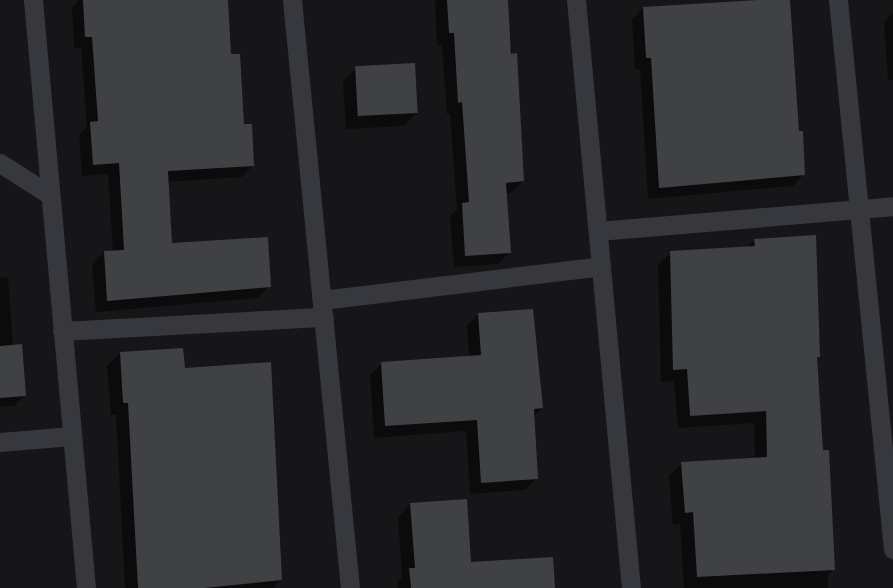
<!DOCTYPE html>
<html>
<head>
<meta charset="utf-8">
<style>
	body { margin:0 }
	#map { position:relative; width:893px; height:588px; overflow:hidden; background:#161618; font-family:"Asap Condensed",sans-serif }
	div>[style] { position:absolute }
	.shadow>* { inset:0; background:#0007 }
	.building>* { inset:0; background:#404145; transform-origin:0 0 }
	.minor>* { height:19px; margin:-9.5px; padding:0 9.5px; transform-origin:9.5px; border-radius:9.5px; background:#37383d }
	span { translate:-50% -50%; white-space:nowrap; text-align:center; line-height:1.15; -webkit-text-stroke:4px #111113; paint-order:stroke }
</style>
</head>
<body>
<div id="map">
	<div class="shadow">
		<div style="clip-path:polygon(78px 0,226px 0,230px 56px,253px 165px,242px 177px,167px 182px,171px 245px,269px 286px,258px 298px,96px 312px,92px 264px,104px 252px,113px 252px,108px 174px,82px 176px,79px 134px,87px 127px,81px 48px,74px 48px,72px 8px)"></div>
		<div style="clip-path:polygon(435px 0,507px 0,523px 181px,511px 193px,506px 193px,510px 252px,498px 264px,454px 267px,450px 216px,457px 210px,450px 114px,447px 114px,442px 45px,437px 45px)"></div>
		<div style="clip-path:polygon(789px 0,797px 132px,804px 174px,793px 186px,648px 199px,640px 69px,635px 69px,632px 20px,643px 8px)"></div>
		<div style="clip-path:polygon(893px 13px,893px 80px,888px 80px,884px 22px)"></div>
		<div style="clip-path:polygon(356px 69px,417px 113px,404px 126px,346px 129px,343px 81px)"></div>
		<div style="clip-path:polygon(755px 240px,819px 356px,816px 359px,822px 452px,834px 569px,828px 575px,828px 588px,684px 588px,680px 524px,673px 525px,669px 476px,682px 463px,755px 459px,754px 423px,678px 428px,674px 381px,661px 382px,658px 265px,671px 253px,747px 247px)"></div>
		<div style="clip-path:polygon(8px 277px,13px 346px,25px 396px,14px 406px,0 407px,0 278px)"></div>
		<div style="clip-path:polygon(479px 314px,539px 366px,542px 408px,533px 417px,537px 478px,525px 490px,470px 494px,466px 431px,374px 438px,370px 375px,382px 363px,469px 357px,467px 326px)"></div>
		<div style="clip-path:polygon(120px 353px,184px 369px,281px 580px,273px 588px,125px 588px,116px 415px,111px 415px,107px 366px)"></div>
		<div style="clip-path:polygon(411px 504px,470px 564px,554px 588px,398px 588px,397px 582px,402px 577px,398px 517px)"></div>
	</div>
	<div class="building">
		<div style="clip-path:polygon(83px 0,228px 0,231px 54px,240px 54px,244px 124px,252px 124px,254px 166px,168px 171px,172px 243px,268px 237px,271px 287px,107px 301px,104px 251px,124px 250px,119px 163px,93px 165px,90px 122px,98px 121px,92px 37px,85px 37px)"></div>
		<div style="clip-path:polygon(447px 0,508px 0,511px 54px,517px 53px,524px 181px,506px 183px,511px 253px,465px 256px,462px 203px,469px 202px,462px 102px,458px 103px,454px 33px,449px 33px)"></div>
		<div style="clip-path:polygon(758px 0,790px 0,799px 131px,803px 131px,805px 175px,659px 188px,651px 58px,646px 58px,643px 7px)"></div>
		<div style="left:415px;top:63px;width:50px;height:60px;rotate:87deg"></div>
		<div style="clip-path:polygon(816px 235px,820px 357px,817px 357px,823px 450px,829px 450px,835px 570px,697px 577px,693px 512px,685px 513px,681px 462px,767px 457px,766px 411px,690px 416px,687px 369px,673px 370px,670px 251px,755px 246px,754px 239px)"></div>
		<div style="clip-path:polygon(533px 309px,543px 408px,534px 409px,538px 479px,481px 483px,477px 420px,385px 426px,381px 362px,481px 355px,478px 313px)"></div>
		<div style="clip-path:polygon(22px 344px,26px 396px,0 398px,0 346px)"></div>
		<div style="clip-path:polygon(183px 348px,185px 368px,271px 362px,282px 580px,205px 588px,138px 588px,128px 403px,123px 403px,120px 352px)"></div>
		<div style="clip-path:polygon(467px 499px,471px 562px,553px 557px,555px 588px,411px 588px,409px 568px,415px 568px,410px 503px)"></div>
	</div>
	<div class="minor">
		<div style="left:33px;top:0;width:590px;rotate:84.85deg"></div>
		<div style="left:292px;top:0;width:591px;rotate:84.37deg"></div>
		<div style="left:576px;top:0;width:591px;rotate:84.66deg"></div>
		<div style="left:838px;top:0;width:552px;rotate:84.28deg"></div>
		<div style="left:0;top:163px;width:59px;rotate:32.6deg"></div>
		<div style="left:598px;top:231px;width:296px;rotate:-4.8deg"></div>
		<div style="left:322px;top:300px;width:281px;rotate:-6.9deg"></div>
		<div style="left:62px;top:331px;width:262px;rotate:-3.1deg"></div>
		<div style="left:0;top:442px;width:72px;rotate:-4.8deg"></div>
	</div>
</div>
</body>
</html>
